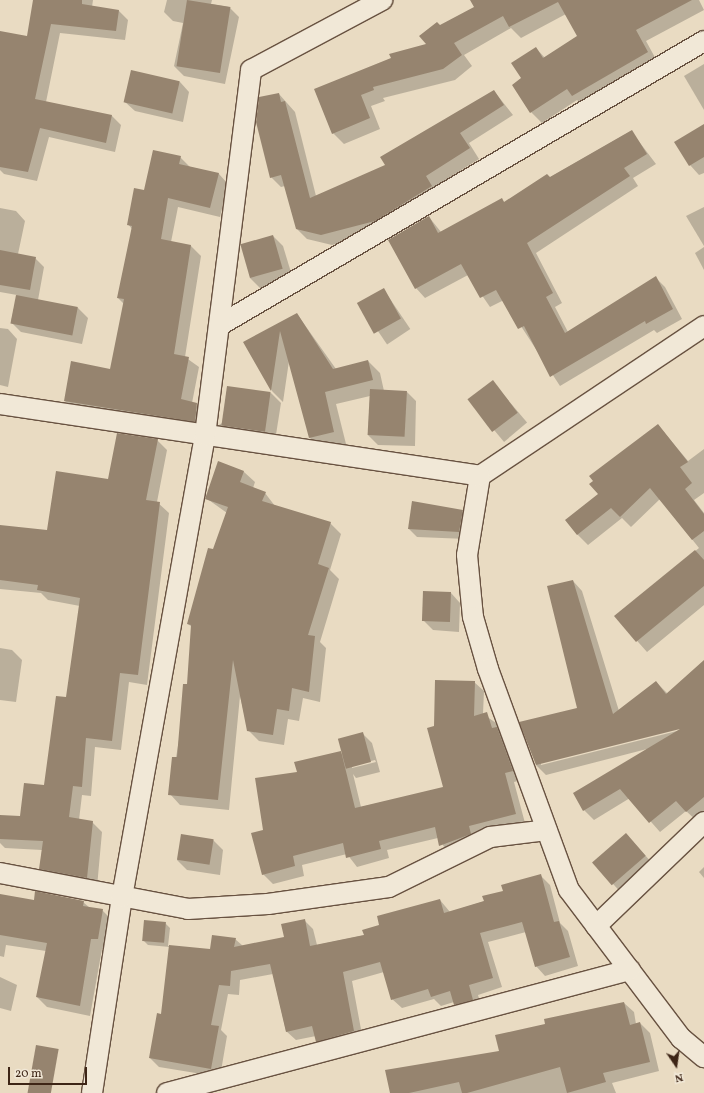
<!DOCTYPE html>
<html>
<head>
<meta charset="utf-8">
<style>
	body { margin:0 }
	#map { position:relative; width:704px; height:1093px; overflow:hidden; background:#e9dbc2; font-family:Vollkorn,serif }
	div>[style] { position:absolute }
	.shadow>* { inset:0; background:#0003; transform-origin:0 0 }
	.building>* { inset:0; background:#96846f; transform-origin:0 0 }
	.roads { filter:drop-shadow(1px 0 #685241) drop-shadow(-1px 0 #685241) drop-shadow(0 1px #685241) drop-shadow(0 -1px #685241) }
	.street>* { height:20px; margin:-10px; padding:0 10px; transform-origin:10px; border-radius:10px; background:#f1e8d7 }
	span { translate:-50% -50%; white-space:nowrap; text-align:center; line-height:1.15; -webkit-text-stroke:3.5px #f1e8d7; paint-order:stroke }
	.north { position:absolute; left:656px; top:1045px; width:40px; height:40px; -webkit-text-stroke:3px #f1e8d7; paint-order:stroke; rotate:167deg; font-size:11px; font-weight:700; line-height:16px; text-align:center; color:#3d2516 }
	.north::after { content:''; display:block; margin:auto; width:14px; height:18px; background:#3d2516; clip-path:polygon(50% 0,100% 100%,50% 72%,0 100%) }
	.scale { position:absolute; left:8px; top:1067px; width:79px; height:18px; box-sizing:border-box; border:2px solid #3d2516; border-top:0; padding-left:5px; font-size:12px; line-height:14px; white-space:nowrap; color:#3d2516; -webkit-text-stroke:3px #f1e8d7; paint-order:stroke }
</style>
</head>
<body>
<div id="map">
	<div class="shadow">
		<div style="clip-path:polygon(34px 0,93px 0,92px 7px,119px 11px,128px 20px,125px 40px,60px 33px,46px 102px,112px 116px,121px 125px,115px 152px,49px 137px,37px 181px,4px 174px,0 170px,0 32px,28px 37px)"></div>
		<div style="clip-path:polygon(167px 0,212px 0,211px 4px,229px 7px,239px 17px,225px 84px,184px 76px,174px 66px,183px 23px,173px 21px,164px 12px)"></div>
		<div style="clip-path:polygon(472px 0,699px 0,704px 10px,646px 41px,658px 63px,584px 107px,577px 100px,542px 123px,531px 112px,523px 79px,536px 48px,545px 58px,578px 36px,566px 14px,521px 38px,511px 28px,464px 55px,472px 66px,455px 80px,383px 98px,385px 101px,371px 106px,380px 129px,344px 144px,333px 133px,315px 90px,428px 45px,440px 26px,476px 7px)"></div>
		<div style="clip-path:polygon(704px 64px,704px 110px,684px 76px)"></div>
		<div style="clip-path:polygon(180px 82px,189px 92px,183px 122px,135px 111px,125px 102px)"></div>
		<div style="clip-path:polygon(494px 91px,513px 115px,469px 143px,479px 159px,436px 186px,441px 196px,385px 230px,332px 245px,307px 239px,297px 229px,285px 186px,281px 187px,271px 177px,279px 94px,295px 112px,316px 196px,387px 166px)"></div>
		<div style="clip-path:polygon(704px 126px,704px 173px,699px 175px,690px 165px)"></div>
		<div style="clip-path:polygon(631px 131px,656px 164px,633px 178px,638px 186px,536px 253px,562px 303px,555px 307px,568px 332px,656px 278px,665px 287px,682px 319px,657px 333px,654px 330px,560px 386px,504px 300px,490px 307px,468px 275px,425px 298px,416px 288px,429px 217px,441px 232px,502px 200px,505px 203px)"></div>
		<div style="clip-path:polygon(180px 157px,190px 167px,219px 174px,228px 184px,220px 217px,178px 207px,171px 242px,191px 246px,201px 256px,185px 357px,199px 367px,192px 403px,207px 414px,205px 431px,75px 411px,65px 401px,111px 370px,124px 304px,118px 298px,132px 229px,128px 224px,145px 191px)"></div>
		<div style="clip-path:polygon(704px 207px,704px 246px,686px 216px)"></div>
		<div style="clip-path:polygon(0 208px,16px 211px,25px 221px,18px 254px,35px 258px,44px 267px,38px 300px,78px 308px,88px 318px,82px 344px,21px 332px,11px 322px,17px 295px,0 292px)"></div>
		<div style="clip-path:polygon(273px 236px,283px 246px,293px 279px,260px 288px,250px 278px)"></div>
		<div style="clip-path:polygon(704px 247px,704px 270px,695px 253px)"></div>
		<div style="left:384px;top:290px;width:47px;height:28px;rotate:56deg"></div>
		<div style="clip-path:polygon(297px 314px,336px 369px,368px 361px,380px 373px,384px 391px,407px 392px,416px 401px,415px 446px,378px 445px,368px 435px,370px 396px,336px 404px,346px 444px,322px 450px,310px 438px,289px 361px,283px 402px,272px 391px,245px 343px)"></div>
		<div style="clip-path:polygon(0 328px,8px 329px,17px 339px,8px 387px,0 385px)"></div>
		<div style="left:493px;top:382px;width:53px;height:30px;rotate:50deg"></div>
		<div style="clip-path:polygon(271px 393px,281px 403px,275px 441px,229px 435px,219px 425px)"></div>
		<div style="clip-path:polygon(658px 425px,688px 461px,704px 449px,704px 493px,694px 500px,704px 513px,704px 605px,647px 652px,615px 616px,699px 548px,660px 499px,631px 527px,622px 518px,588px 545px,577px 534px,599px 494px)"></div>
		<div style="clip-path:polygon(157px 440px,167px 450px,157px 502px,169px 513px,147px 685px,129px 682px,121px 750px,95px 747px,91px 796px,82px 795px,79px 820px,92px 822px,102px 832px,97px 887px,49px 878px,40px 868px,42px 850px,5px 848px,0 843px,0 816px,21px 817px,45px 786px,67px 698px,80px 606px,48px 600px,41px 593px,0 589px,0 526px,48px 531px)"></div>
		<div style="clip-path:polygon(219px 462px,244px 472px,255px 482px,253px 488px,265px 493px,275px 506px,330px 523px,341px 534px,330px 570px,339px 579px,320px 642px,326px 648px,320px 702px,303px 698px,299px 721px,288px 719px,284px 745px,259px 741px,248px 730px,240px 696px,229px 810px,180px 805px,170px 794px,188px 685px,192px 627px,188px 624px,227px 513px,206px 498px)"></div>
		<div style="clip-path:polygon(462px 511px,470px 519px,467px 539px,417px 537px,409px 529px)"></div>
		<div style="clip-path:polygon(evenodd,573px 581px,582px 591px,619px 711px,656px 682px,668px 694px,704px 672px,704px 816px,697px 821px,686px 811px,660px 832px,630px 798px,594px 820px,584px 810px,647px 749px,546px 775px,536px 765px,578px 708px,573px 581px,684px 727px,685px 729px,541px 765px,541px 763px,684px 727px)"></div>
		<div style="clip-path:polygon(451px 593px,460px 603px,459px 632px,433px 630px,423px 620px)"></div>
		<div style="clip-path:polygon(0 648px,12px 650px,22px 660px,16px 702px,0 700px)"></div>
		<div style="clip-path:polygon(evenodd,474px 682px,484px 691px,483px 714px,496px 723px,506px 738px,522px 780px,514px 782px,525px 823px,450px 855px,438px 838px,387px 850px,389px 858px,357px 867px,347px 854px,302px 865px,304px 876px,273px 884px,263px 874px,264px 830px,298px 772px,341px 753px,343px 755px,363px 734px,372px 743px,380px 772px,356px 778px,353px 774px,361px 807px,444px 788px,435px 727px,474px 682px,375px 760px,376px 762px,352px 768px,352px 766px,375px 760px)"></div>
		<div style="left:626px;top:834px;width:43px;height:43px;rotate:48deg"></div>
		<div style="clip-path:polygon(213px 840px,223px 850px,220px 875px,187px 870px,177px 860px)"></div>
		<div style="clip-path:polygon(704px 867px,704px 878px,699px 872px)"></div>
		<div style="clip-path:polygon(540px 875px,550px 885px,560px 923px,568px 931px,578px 966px,545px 976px,536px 966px,526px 932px,488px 942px,502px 987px,478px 995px,482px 1009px,464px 1014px,454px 1002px,441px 1006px,434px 999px,402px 1008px,392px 999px,384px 972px,352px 981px,363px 1040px,326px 1050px,316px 1036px,296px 1040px,286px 1031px,273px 974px,240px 980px,239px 995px,228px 994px,221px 1030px,227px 1036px,220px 1077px,159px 1067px,150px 1058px,162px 1015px,170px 947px,148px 945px,143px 940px,165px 923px,170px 928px,168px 946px,211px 950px,235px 939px,243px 946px,285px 938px,304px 920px,313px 929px,317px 945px,365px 935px,440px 900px,450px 912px,485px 901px)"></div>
		<div style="clip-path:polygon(0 895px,35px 901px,83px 902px,90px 908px,102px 910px,113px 921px,108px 949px,102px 949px,90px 1016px,47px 1007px,37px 997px,46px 951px,6px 945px,4px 957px,0 956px)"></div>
		<div style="clip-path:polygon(0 977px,17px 985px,11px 1011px,0 1008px)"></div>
		<div style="clip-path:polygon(624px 1003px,634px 1012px,636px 1024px,640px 1023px,650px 1033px,659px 1071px,612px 1083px,616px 1093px,391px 1093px,500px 1051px,546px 1025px,545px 1020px)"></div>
	</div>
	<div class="building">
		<div style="clip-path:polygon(33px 0,82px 0,82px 4px,119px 10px,116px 31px,51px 24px,35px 99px,112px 115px,106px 143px,40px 128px,28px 172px,0 167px,0 31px,27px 36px)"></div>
		<div style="left:187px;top:0;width:44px;height:67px;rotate:9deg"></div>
		<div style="clip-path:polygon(470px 0,692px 0,636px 30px,648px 52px,572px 96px,567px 89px,530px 113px,512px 85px,521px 78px,511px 63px,536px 47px,543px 58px,577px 36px,558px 2px,509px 27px,503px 16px,454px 43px,462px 55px,443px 69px,373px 87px,374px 90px,361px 95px,370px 118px,332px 134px,314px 89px,391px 58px,389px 54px,426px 44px,419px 36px,437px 22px,440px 25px,474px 7px)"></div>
		<div style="left:131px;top:70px;width:50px;height:33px;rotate:13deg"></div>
		<div style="clip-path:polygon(494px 90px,504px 105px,460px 133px,470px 148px,426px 176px,432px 186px,375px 221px,321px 235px,296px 229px,281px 175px,270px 178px,256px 122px,259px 97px,279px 93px,281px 102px,285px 101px,310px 198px,385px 165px,380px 157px)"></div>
		<div style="clip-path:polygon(704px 124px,704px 157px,689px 166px,674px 142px)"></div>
		<div style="clip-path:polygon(632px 130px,647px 154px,624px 168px,630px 176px,527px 243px,553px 293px,546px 297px,565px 333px,656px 276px,673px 309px,646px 324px,645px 321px,550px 377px,524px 326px,518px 329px,496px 290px,480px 298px,461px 264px,415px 289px,388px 240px,429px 216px,438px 233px,502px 198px,504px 202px,547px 174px,550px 177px)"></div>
		<div style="clip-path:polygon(153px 150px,181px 156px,179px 164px,219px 173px,210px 208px,168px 198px,161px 239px,191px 245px,174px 354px,189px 357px,181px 399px,197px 403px,195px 422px,64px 401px,71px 361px,110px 369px,124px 299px,117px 298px,132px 226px,127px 225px,134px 188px,144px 190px)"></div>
		<div style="left:273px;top:235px;width:35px;height:34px;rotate:74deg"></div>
		<div style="clip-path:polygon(0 250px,36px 257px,30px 290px,0 285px)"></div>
		<div style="left:384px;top:288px;width:35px;height:31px;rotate:61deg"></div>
		<div style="left:16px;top:295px;width:63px;height:29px;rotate:11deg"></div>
		<div style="clip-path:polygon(297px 313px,333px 369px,368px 360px,373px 380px,325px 392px,334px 432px,309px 438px,280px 331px,271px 391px,243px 342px)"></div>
		<div style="left:493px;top:380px;width:41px;height:32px;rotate:53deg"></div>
		<div style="left:227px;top:386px;width:44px;height:40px;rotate:8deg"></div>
		<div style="left:370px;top:389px;width:37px;height:46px;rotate:3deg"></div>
		<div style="clip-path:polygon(658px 424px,688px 462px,680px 467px,692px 483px,685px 489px,704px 514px,704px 531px,692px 540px,650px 488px,620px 517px,611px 508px,577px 535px,565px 520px,598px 494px,589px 484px,593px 481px,589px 476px)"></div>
		<div style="clip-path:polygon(117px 433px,158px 439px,146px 500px,160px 502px,138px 675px,120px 673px,112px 741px,86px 738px,82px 787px,73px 786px,69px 817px,93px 821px,87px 878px,39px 869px,43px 841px,0 839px,0 815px,20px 816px,24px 783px,44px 785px,56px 696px,66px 697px,80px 598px,37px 590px,38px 585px,0 580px,0 525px,47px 530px,56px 471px,108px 479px)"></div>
		<div style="clip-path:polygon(218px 461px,244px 471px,240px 482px,266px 492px,262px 501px,331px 522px,318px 564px,329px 568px,308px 635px,315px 636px,309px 692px,292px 688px,289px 711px,277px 709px,273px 735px,247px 731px,233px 660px,218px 800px,168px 795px,172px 757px,177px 757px,183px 684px,187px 684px,191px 625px,187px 624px,208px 548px,213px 549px,228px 507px,205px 499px)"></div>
		<div style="clip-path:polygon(412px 501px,463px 510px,459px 532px,408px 529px)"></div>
		<div style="clip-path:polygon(695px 550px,704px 560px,704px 586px,636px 642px,614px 616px)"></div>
		<div style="clip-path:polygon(573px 580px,613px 714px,656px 681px,666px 694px,704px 660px,704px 797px,686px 812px,676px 801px,649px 823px,620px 789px,583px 811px,573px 793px,680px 729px,536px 765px,519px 722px,577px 708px,547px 586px)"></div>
		<div style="left:423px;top:591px;width:28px;height:30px;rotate:2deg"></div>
		<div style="clip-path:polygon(435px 680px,475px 681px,474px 716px,487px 712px,492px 728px,497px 727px,513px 771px,505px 773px,516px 814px,469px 826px,471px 834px,439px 846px,435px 827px,379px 841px,381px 849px,346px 858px,343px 843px,293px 856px,295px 866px,262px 875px,251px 833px,263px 830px,255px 778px,297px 772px,294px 762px,341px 751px,355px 808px,443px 787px,427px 728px,434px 726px)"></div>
		<div style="left:363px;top:732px;width:31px;height:26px;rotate:75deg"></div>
		<div style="left:626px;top:833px;width:30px;height:45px;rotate:49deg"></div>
		<div style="left:181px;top:834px;width:33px;height:26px;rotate:9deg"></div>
		<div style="clip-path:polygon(541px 874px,554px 922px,559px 921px,570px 957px,535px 967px,522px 922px,480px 933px,493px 978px,469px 985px,473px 1000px,454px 1005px,450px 991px,431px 997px,428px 989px,391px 1000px,380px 962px,343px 972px,354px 1031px,316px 1042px,312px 1026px,286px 1032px,270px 964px,231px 971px,230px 986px,219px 985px,211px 1025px,219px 1026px,211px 1069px,149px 1058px,157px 1013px,161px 1014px,169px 945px,210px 949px,212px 935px,236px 938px,234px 947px,284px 937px,281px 924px,305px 919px,310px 946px,364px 935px,362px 930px,379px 925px,377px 916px,440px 899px,444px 913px,484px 901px,482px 896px,503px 891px,501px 885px)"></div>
		<div style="clip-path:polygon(35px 891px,84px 901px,83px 906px,103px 909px,98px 939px,91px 939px,80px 1006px,36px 997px,47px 943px,0 935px,0 894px,34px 900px)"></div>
		<div style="left:144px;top:920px;width:22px;height:21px;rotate:5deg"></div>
		<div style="clip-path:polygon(624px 1002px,630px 1025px,640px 1022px,650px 1062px,603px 1073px,606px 1082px,567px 1093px,560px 1067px,467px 1093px,462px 1093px,459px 1082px,409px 1093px,390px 1093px,385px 1070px,499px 1051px,495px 1035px,545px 1024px,544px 1019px)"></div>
		<div style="left:36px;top:1045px;width:23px;height:49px;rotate:10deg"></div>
	</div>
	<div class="roads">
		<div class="street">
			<div style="left:220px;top:325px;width:561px;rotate:-30.4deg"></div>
			<div style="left:704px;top:326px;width:270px;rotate:146.2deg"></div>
			<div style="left:480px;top:476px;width:80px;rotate:99.3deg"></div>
			<div style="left:467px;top:555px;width:62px;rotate:84.5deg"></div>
			<div style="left:473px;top:617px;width:54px;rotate:73.9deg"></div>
			<div style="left:488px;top:669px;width:235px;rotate:69.9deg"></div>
			<div style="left:569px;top:890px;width:186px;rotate:52.9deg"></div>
			<div style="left:681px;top:1038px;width:30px;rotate:40deg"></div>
			<div style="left:0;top:404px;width:485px;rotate:8.5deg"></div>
			<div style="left:0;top:873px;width:191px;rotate:10.8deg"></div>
			<div style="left:188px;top:909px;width:80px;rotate:-3.6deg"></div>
			<div style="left:268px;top:904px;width:122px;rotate:-8deg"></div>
			<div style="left:389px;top:887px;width:113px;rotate:-26.3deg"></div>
			<div style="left:490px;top:837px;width:57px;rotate:-7deg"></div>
			<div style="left:596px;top:926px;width:150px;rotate:-43.9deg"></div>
			<div style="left:92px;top:1093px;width:198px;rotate:-81.3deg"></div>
			<div style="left:122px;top:897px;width:469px;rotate:-79.8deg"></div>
			<div style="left:205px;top:435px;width:368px;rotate:-82.8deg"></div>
			<div style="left:251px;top:70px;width:149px;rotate:-28.1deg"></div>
			<div style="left:167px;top:1093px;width:479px;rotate:-14.9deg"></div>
		</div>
	</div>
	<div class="north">N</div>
	<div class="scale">20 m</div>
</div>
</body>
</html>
